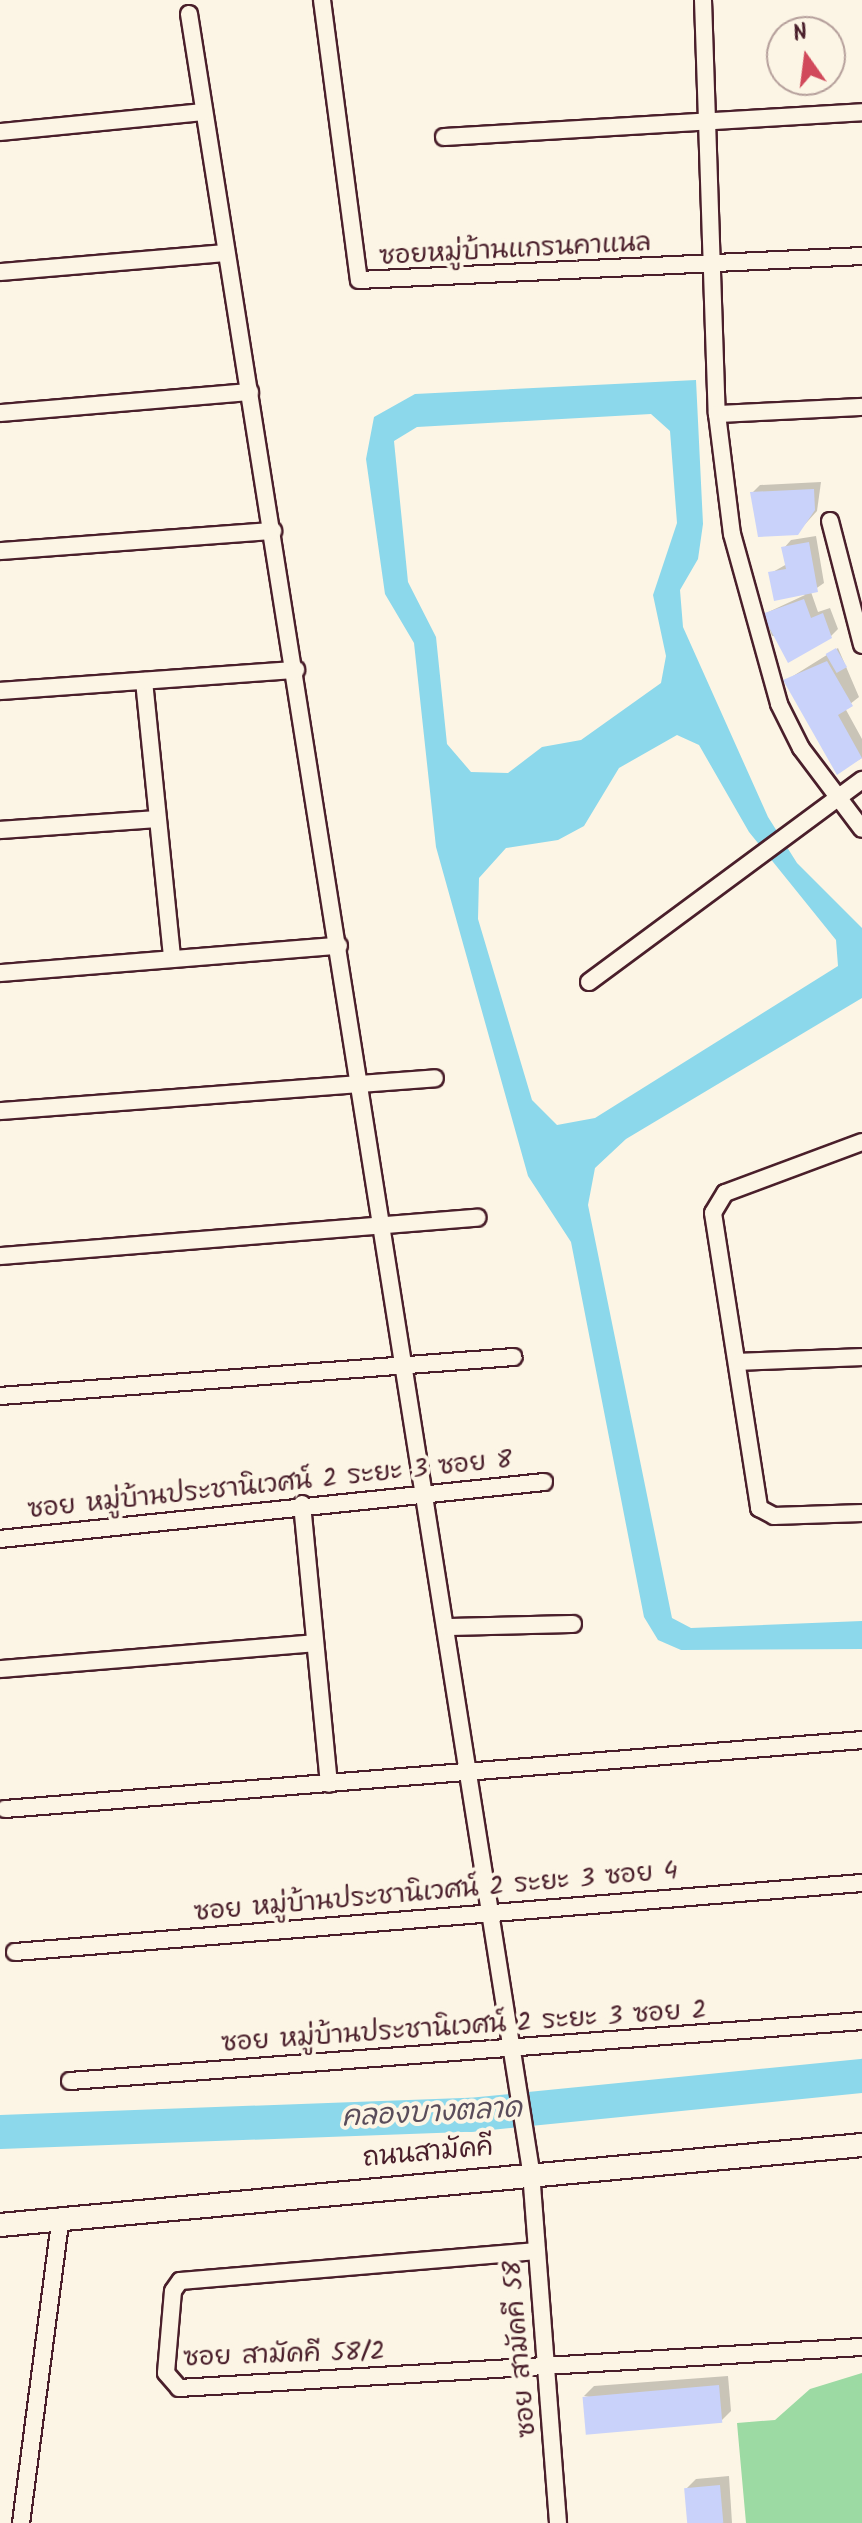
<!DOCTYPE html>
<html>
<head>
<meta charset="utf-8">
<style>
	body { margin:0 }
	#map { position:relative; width:862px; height:2523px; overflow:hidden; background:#fcf5e5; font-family:Kalam,"Playpen Sans Thai",sans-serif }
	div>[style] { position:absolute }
	.green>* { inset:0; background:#9cdaa3 }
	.water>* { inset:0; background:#8cd8eb }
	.shadow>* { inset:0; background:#0003 }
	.river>* { height:34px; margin:-17px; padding:0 17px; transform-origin:17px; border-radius:17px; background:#8cd8eb }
	.building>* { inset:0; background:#c9d2fa; transform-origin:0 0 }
	.roads { filter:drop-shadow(2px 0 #4a1f2b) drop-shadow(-2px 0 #4a1f2b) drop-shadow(0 2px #4a1f2b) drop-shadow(0 -2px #4a1f2b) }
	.street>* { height:16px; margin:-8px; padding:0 8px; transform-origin:8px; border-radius:8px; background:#fcf5e5 }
	.secondary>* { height:22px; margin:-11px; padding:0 11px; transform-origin:11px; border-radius:11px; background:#fcf5e5 }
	span { translate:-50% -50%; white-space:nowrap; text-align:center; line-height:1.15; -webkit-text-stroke:8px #fcf5e5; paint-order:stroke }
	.street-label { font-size:26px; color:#4a1f2b }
	.water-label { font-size:28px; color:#5a4d5b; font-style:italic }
	.north { position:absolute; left:766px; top:16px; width:80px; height:80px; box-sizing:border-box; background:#fcf5e5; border:2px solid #b59f9b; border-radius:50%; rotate:346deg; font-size:22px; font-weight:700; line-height:32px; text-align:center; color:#4a1f2b }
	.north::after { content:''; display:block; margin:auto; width:28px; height:36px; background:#d1495b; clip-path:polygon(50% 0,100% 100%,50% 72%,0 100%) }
</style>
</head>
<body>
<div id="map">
	<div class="green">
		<div style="clip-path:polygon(862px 2373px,862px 2523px,746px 2523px,737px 2423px,775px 2420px,810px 2389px)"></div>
	</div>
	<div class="water">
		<div style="clip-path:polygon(evenodd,696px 380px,703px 524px,698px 559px,680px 590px,683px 627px,768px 817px,797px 863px,862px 928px,862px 998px,626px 1139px,595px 1168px,588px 1205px,672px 1618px,691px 1628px,862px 1621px,862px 1649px,681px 1650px,658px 1640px,644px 1617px,571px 1242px,528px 1176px,436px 847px,414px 643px,385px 594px,366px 459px,374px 417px,415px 394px,696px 380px,651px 414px,670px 431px,677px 523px,653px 595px,666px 656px,661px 683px,581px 740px,542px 747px,508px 773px,471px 772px,447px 744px,436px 637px,408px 582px,394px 441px,417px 427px,651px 414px,696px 380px,677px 735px,699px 745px,749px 832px,836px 940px,838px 966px,595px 1118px,557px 1125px,532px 1100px,478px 919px,479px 878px,506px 848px,558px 840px,584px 826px,619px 768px,677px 735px)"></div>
	</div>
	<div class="shadow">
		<div style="clip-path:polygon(821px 482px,817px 511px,797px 533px,752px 493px,760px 485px)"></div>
		<div style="clip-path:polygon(816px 536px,824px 583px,811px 592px,818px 612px,830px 608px,838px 629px,831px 636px,772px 636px,764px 614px,805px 595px,771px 573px,787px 564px,784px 548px,791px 540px)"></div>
		<div style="clip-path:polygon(838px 648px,859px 697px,845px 708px,862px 739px,862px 758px,837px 772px,785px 681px)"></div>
		<div style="clip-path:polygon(728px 2376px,731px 2411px,721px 2421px,584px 2396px,594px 2386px)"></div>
		<div style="clip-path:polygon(729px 2476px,732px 2523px,689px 2523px,686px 2489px,696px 2479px)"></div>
	</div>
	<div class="river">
		<div style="left:0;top:2132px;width:470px;rotate:-2.1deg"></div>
		<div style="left:470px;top:2115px;width:394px;rotate:-5.7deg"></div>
	</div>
	<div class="building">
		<div style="clip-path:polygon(814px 489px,815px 510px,798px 535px,758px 537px,750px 492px)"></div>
		<div style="clip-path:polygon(809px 542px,818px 592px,774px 601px,768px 572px,786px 569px,781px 547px)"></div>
		<div style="clip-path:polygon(804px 599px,811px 618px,823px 613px,832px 638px,788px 663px,762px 614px)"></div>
		<div style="left:836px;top:648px;width:22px;height:12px;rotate:60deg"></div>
		<div style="clip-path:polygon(827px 661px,853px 706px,838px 715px,862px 758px,837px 775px,783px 680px)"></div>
		<div style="left:719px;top:2385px;width:38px;height:137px;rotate:85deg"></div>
		<div style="left:720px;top:2485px;width:38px;height:36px;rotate:85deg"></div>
	</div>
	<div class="roads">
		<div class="street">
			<div style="left:322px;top:0;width:282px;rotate:82.5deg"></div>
			<div style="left:359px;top:280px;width:504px;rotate:-2.73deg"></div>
			<div style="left:703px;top:0;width:414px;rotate:88.1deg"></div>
			<div style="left:717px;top:414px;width:121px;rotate:82.9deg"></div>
			<div style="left:732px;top:534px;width:176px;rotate:74.5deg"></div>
			<div style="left:779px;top:704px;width:49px;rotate:63.4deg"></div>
			<div style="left:801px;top:748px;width:101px;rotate:53deg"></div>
			<div style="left:189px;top:14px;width:2185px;rotate:80.99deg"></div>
			<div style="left:531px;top:2172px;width:352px;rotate:85.6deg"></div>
			<div style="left:0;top:132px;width:204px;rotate:-5.6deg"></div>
			<div style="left:444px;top:137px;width:419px;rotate:-3.4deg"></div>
			<div style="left:0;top:272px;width:227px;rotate:-4.8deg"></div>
			<div style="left:0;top:413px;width:251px;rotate:-4.8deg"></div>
			<div style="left:717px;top:414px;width:145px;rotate:-2.8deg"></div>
			<div style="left:830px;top:521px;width:128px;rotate:75.5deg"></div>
			<div style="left:0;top:551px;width:274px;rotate:-4.2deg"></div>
			<div style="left:144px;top:681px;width:279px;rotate:84.2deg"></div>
			<div style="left:0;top:691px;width:297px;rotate:-4.1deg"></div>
			<div style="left:0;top:830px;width:157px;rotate:-4deg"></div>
			<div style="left:0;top:973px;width:340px;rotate:-4.6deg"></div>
			<div style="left:589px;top:982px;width:340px;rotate:-36.5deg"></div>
			<div style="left:0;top:1111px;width:436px;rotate:-4.3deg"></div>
			<div style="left:862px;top:1142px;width:146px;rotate:159.6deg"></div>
			<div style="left:725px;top:1193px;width:23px;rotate:121deg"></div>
			<div style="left:713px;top:1213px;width:299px;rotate:81.1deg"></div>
			<div style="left:759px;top:1508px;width:17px;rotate:28deg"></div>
			<div style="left:774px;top:1516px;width:88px;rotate:-2deg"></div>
			<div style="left:0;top:1256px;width:479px;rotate:-4.6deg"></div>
			<div style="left:737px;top:1362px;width:125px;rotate:-2.3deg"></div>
			<div style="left:0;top:1396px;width:515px;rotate:-4.34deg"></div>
			<div style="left:302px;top:1504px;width:281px;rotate:84.5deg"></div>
			<div style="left:0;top:1539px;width:547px;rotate:-5.98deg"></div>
			<div style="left:448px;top:1627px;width:125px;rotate:-1.4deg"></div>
			<div style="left:0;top:1669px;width:316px;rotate:-4.7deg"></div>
			<div style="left:5px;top:1809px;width:860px;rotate:-4.6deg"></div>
			<div style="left:15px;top:1952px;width:850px;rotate:-4.66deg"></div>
			<div style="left:70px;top:2081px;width:794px;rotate:-4.33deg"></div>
			<div style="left:537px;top:2251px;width:358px;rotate:175.2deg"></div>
			<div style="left:180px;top:2281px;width:12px;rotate:125deg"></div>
			<div style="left:173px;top:2291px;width:82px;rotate:94.9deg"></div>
			<div style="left:166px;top:2373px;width:20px;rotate:49deg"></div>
			<div style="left:179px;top:2388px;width:684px;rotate:-3.44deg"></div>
			<div style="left:21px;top:2523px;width:309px;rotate:-82.6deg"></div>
		</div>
		<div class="secondary">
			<div style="left:0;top:2225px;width:866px;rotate:-5.3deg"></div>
		</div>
	</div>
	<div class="street-label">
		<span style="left:515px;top:251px;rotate:-3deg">ซอยหมู่บ้านแกรนคาแนล</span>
		<span style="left:270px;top:1486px;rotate:-6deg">ซอย หมู่บ้านประชานิเวศน์ 2 ระยะ 3 ซอย 8</span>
		<span style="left:436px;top:1893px;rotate:-5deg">ซอย หมู่บ้านประชานิเวศน์ 2 ระยะ 3 ซอย 4</span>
		<span style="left:464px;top:2028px;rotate:-4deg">ซอย หมู่บ้านประชานิเวศน์ 2 ระยะ 3 ซอย 2</span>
		<span style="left:428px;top:2154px;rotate:-5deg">ถนนสามัคคี</span>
		<span style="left:521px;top:2349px;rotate:-95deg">ซอย สามัคคี 58</span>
		<span style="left:284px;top:2356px;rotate:-2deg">ซอย สามัคคี 58/2</span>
	</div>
	<div class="water-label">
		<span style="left:432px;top:2114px;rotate:-3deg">คลองบางตลาด</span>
	</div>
	<div class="north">N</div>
</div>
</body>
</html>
